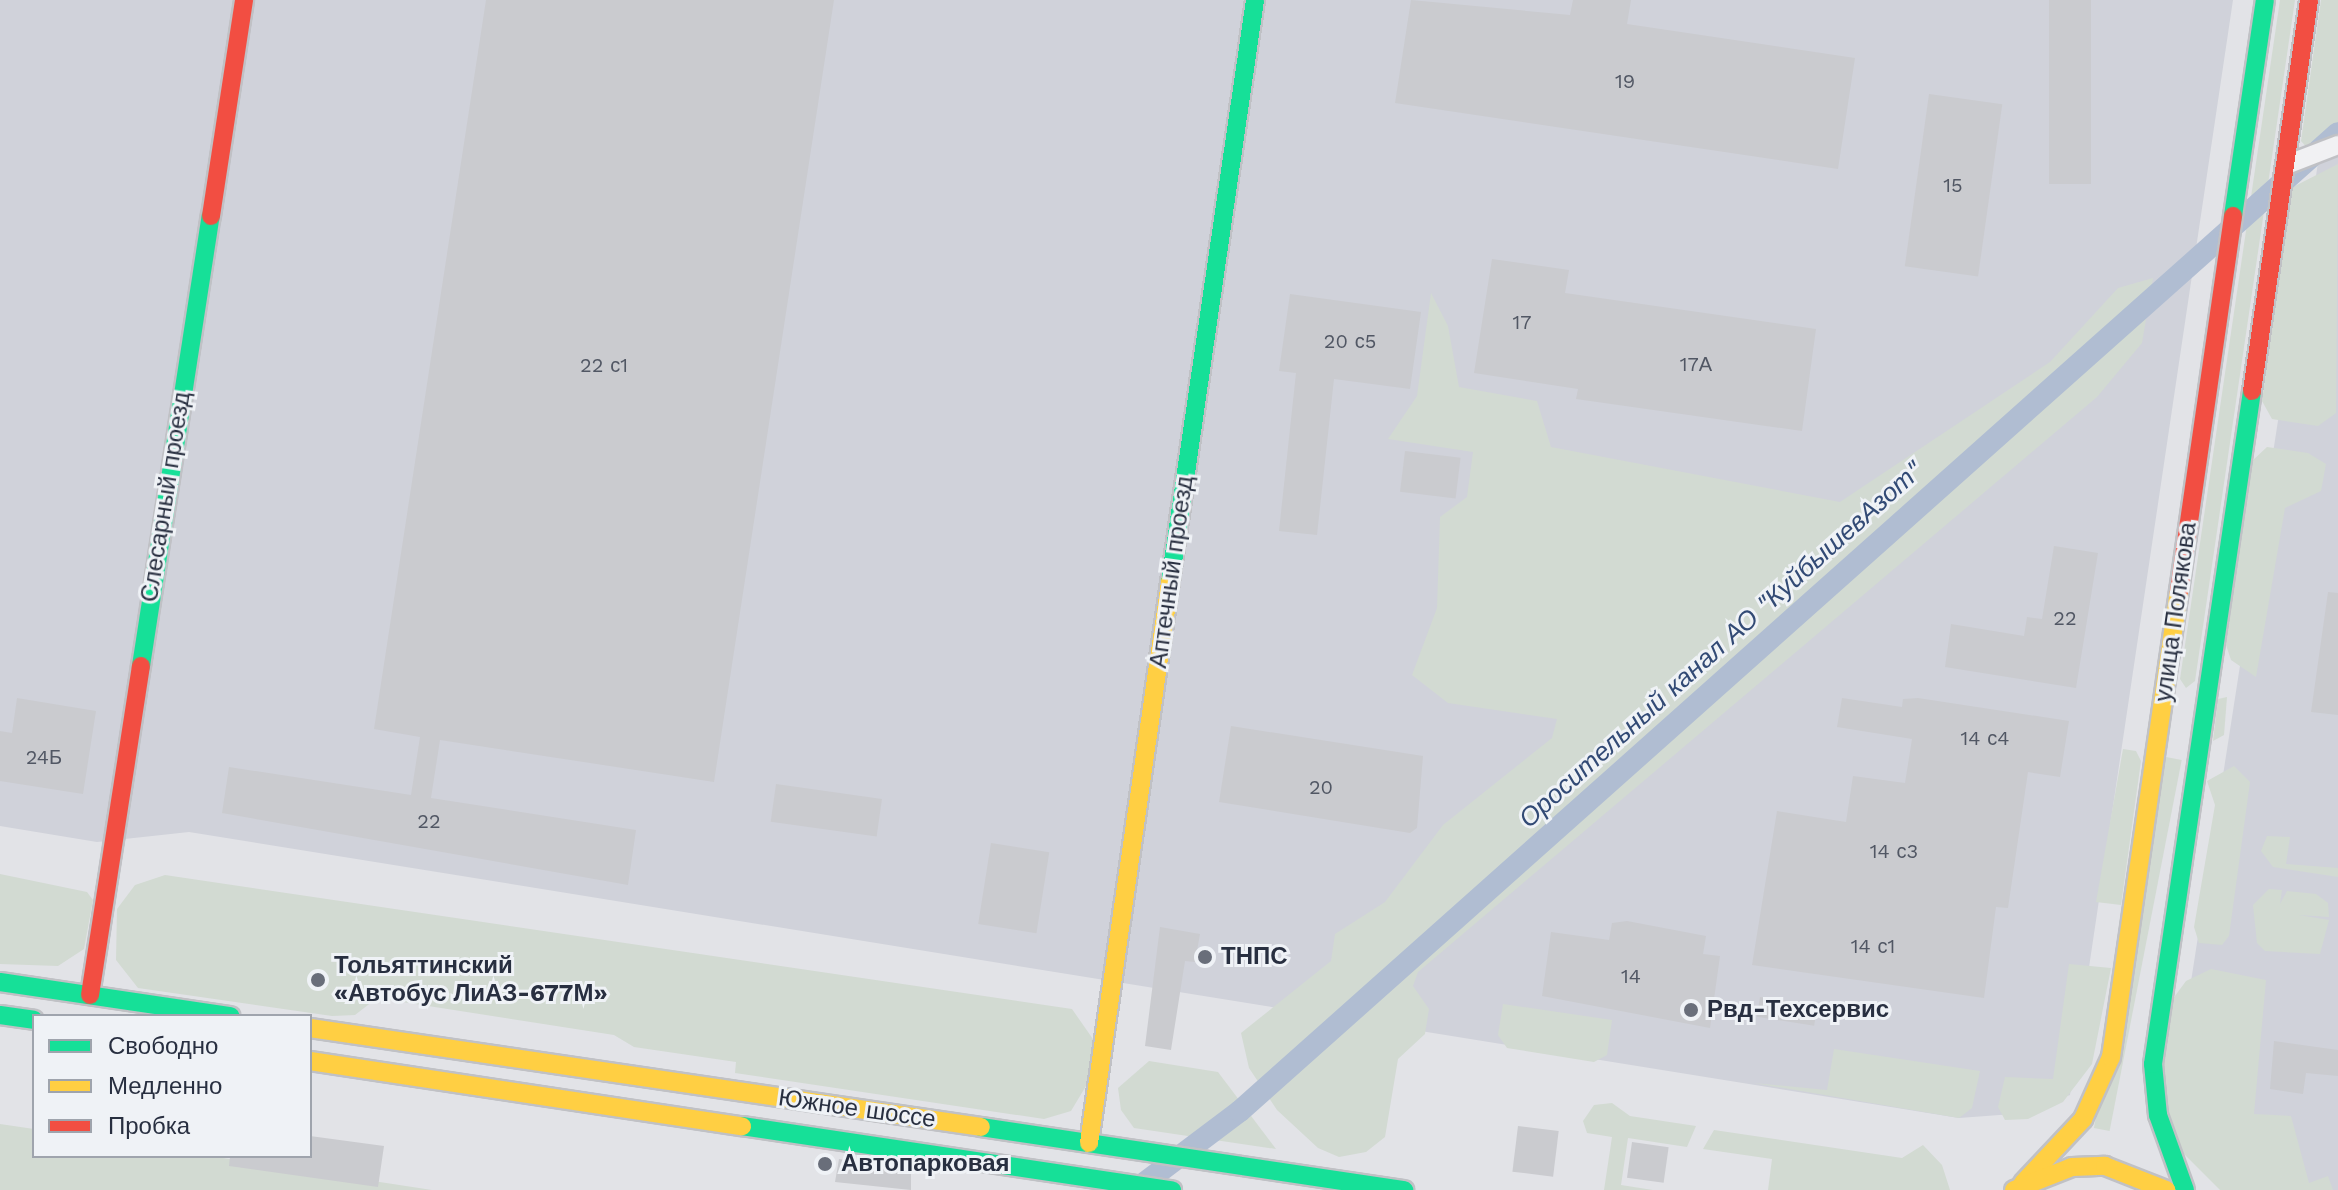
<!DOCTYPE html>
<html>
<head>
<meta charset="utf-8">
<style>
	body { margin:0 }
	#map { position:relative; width:2338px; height:1190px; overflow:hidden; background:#e2e3e7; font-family:"Work Sans",sans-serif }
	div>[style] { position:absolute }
	.built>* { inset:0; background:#d0d2da }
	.green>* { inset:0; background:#d2dad2; transform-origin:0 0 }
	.canal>* { height:22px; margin:-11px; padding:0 11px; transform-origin:11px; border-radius:11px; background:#b0bdd2 }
	.building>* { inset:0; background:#cacbcf; transform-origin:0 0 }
	.roads { filter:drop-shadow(2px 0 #c0c1c5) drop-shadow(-2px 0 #c0c1c5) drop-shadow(0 2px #c0c1c5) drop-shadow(0 -2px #c0c1c5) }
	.street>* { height:18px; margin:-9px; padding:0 9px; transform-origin:9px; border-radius:9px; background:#f1f1f3 }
	.fast>* { height:18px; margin:-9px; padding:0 9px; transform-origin:9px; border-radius:9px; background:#16e098 }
	.slow>* { height:18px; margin:-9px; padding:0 9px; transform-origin:9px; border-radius:9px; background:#ffcf43 }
	.jam>* { height:18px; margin:-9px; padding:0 9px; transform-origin:9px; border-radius:9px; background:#f24e42 }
	.dots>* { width:22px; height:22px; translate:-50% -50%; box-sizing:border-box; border:4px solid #eff2f6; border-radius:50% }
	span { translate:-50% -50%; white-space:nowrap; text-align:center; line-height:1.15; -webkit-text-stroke:6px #eff2f6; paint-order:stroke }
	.number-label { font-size:20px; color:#515764 }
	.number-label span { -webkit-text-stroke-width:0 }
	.street-label { font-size:24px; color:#282f40 }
	.poi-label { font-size:24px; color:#282f40; font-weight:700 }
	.left { translate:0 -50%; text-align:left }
	.water-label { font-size:26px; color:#324a75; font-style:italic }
	.legend { position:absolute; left:32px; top:1014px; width:280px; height:144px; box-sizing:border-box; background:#eff2f6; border:2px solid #9fa4ad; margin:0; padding:10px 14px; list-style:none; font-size:24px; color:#282f40 }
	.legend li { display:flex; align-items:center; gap:16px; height:40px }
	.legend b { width:40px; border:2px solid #9fa4ad }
</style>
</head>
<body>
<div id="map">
	<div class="built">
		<div style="clip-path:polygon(0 0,2233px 0,2070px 1095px,2013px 1114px,1959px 1118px,189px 832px,97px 842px,0 826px)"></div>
		<div style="clip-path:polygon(2338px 34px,2338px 1190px,2262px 1190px,2179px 1059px)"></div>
	</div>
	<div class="green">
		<div style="clip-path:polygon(2280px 0,2295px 0,2195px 681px,2186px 688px,2180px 679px)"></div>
		<div style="clip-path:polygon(2321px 0,2338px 0,2338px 138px,2309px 150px,2301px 141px)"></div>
		<div style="clip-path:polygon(2338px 164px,2336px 413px,2318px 426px,2272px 419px,2262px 401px,2291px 188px)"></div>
		<div style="clip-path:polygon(2153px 278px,2142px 343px,2097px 397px,1418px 972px,1413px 986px,1429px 1009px,1425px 1034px,1398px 1059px,1385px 1137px,1366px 1152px,1339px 1157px,1318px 1148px,1277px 1110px,1249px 1068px,1241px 1033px,1331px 961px,1335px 934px,1385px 902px,1443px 825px,1552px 738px,1557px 719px,1448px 703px,1412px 675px,1437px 608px,1440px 517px,1467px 497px,1473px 452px,1388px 439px,1417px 396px,1431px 293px,1448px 326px,1459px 387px,1537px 401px,1551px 447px,1840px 502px,2050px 362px,2118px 288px)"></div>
		<div style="clip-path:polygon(2267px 447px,2308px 453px,2326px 464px,2321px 491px,2285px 508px,2256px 677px,2231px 660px,2226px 645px,2252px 461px)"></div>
		<div style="clip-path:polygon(2227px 697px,2224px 735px,2213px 741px,2218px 699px)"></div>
		<div style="clip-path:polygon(2123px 749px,2136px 751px,2141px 761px,2121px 905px,2096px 902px)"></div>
		<div style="left:2166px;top:757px;width:16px;height:378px;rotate:11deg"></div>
		<div style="clip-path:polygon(2234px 766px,2250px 782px,2229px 936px,2222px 945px,2199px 943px,2194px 927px,2215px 805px,2207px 781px)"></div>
		<div style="clip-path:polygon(2267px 836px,2290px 837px,2286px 864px,2338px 868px,2338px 877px,2273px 867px,2261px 851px)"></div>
		<div style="clip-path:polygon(0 874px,87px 892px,93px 900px,84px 949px,58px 966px,0 964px)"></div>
		<div style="clip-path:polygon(165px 875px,1072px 1009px,1095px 1042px,1089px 1081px,1071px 1111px,1044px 1119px,735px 1073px,736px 1062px,634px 1047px,614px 1035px,377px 998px,355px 1015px,332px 1016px,138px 988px,116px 960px,117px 909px,135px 885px)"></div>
		<div style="clip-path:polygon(2269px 889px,2282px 890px,2280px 904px,2287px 891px,2316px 894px,2328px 903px,2329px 917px,2299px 915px,2329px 920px,2320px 954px,2265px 951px,2257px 943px,2253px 905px)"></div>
		<div style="clip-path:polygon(2069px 964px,2111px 968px,2092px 1064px,2063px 1102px,2028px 1119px,2005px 1120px,1998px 1107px,2005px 1077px,2053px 1079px)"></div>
		<div style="clip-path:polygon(2211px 969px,2266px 980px,2254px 1114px,2291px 1116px,2309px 1183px,2328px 1176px,2333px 1190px,2220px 1190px,2183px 1153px,2160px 1094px,2172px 1000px,2186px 981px)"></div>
		<div style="clip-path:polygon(1503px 1004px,1612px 1020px,1607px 1055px,1594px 1062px,1507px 1048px,1498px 1035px)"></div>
		<div style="clip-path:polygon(1834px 1049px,1980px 1071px,1972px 1108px,1959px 1118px,1754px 1083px,1827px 1090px)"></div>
		<div style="clip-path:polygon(1149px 1061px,1218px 1072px,1276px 1149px,1134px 1128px,1121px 1110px,1118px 1088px)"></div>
		<div style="clip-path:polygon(1612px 1103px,1630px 1116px,1696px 1126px,1687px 1147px,1628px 1138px,1621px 1185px,1653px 1190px,1604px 1190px,1612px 1137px,1587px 1133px,1583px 1121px,1594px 1105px)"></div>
		<div style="clip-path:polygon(0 1124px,34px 1129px,34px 1156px,210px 1156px,432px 1190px,0 1190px)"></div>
		<div style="clip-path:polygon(1714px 1130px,1902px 1158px,1923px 1145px,1942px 1165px,1950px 1190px,1768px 1190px,1772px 1159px,1703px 1149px)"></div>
	</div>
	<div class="canal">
		<div style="left:1135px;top:1190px;width:131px;rotate:-37deg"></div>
		<div style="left:1240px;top:1111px;width:1470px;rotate:-41.69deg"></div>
	</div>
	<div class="building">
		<div style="clip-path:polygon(486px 0,834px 0,714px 782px,440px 740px,431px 798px,636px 830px,628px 885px,222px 813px,229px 767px,411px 795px,420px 737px,374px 729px)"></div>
		<div style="clip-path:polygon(1411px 0,1570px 15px,1573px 0,1631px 0,1627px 24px,1855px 58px,1838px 169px,1395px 103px)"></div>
		<div style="left:2049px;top:0;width:42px;height:184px"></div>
		<div style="left:1929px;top:94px;width:74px;height:174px;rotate:8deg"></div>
		<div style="clip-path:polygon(1492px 259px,1569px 270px,1565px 293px,1816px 329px,1802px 431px,1576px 399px,1578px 389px,1474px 373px)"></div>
		<div style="clip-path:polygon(1290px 294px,1421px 312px,1410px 389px,1334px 379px,1317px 535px,1279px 531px,1296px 373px,1279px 371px)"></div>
		<div style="left:1405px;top:451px;width:56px;height:41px;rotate:7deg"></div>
		<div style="clip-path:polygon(2054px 546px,2098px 553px,2076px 688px,1945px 667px,1951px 624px,2024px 636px,2027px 617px,2042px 619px)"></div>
		<div style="clip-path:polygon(2328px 592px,2338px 593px,2338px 715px,2311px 712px)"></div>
		<div style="clip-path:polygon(17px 698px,96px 711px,83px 794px,0 781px,0 731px,12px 733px)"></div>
		<div style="clip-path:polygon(1842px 698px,1902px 707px,1903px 699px,1918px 698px,2069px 721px,2060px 777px,2028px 772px,2008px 908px,1996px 907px,1984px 998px,1752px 965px,1777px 811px,1846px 822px,1853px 776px,1905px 783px,1912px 739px,1837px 727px)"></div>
		<div style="clip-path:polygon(1231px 726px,1423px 756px,1417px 828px,1410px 833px,1219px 802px)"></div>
		<div style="left:776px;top:784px;width:107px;height:38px;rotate:8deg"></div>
		<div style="left:991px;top:843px;width:59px;height:82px;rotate:9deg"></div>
		<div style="clip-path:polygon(1627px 921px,1706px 936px,1703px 954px,1720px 956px,1710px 1028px,1542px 996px,1551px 932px,1609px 940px,1612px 923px)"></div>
		<div style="clip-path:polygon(1160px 927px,1200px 934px,1195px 962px,1185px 961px,1171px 1050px,1145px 1046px)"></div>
		<div style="left:1760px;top:997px;width:58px;height:20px;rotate:9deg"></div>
		<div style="clip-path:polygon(2274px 1041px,2338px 1050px,2338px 1076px,2306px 1073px,2303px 1094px,2270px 1089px)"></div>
		<div style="left:1518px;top:1126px;width:41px;height:46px;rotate:7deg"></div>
		<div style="clip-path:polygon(310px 1136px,384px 1146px,378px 1187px,229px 1166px,230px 1156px,310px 1156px)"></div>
		<div style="left:1632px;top:1142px;width:37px;height:36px;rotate:8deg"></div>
		<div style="clip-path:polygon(839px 1159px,911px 1169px,911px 1190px,835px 1182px)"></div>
	</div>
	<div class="roads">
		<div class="street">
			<div style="left:2286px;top:165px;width:56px;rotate:-21deg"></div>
		</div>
		<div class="fast">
			<div style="left:2233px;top:216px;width:218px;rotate:-81.6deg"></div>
			<div style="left:1170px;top:582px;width:588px;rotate:-81.69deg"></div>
			<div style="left:141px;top:666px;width:455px;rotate:-81.2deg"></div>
			<div style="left:0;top:982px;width:233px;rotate:8.4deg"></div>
			<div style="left:0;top:1015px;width:34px;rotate:8deg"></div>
			<div style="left:742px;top:1126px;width:435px;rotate:8.5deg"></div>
			<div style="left:981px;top:1127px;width:428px;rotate:8.5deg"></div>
			<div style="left:2185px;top:1190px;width:80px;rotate:-109.8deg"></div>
			<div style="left:2158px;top:1115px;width:51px;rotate:-95.6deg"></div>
			<div style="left:2153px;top:1064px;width:680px;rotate:-81.63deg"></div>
		</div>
		<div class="slow">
			<div style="left:310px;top:1028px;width:678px;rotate:8.39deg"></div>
			<div style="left:310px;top:1061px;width:437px;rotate:8.6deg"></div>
			<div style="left:1089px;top:1143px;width:567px;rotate:-81.78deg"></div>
			<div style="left:2023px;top:1183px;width:88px;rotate:-46.8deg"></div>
			<div style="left:2083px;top:1119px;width:68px;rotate:-65.7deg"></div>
			<div style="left:2111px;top:1057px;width:471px;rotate:-81.7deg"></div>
			<div style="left:2014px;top:1190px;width:62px;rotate:-21.6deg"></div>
			<div style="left:2072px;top:1167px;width:33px;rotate:-2deg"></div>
			<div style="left:2105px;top:1166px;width:66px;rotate:21.5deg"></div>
		</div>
		<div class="jam">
			<div style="left:211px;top:216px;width:219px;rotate:-81.3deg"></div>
			<div style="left:2252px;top:391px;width:395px;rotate:-81.7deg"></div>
			<div style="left:2179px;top:591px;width:379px;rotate:-81.8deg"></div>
			<div style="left:90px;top:995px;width:333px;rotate:-81.2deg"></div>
		</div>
	</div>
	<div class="dots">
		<div style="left:1205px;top:957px;background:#696e7a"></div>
		<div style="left:318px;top:980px;background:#696e7a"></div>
		<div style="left:1691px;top:1010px;background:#696e7a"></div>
		<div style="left:825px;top:1164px;background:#696e7a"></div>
	</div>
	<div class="number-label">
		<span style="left:1625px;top:81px">19</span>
		<span style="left:1953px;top:185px">15</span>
		<span style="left:1522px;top:322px">17</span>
		<span style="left:1350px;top:341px">20 с5</span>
		<span style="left:1696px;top:364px">17А</span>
		<span style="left:604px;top:365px">22 с1</span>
		<span style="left:2065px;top:618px">22</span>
		<span style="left:1985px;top:738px">14 с4</span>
		<span style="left:44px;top:757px">24Б</span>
		<span style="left:1321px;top:787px">20</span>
		<span style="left:429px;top:821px">22</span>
		<span style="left:1894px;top:851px">14 с3</span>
		<span style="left:1873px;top:946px">14 с1</span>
		<span style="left:1631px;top:976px">14</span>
	</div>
	<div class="street-label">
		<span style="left:166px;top:497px;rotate:-81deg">Слесарный проезд</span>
		<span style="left:1172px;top:572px;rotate:-82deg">Аптечный проезд</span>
		<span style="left:2176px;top:612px;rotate:-82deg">улица Полякова</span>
		<span style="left:857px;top:1109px;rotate:8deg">Южное шоссе</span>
	</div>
	<div class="poi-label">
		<span class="left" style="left:1221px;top:957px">ТНПС</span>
		<span class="left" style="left:334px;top:980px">Тольяттинский<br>«Автобус ЛиАЗ-677М»</span>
		<span class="left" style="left:1707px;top:1010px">Рвд-Техсервис</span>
		<span class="left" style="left:841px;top:1164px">Автопарковая</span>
	</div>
	<div class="water-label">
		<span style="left:1721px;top:645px;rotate:-42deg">Оросительный канал АО "КуйбышевАзот"</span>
	</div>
	<ul class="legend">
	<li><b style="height:10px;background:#16e098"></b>Свободно</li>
	<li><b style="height:10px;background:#ffcf43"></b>Медленно</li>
	<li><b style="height:10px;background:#f24e42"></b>Пробка</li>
	</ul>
</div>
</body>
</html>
